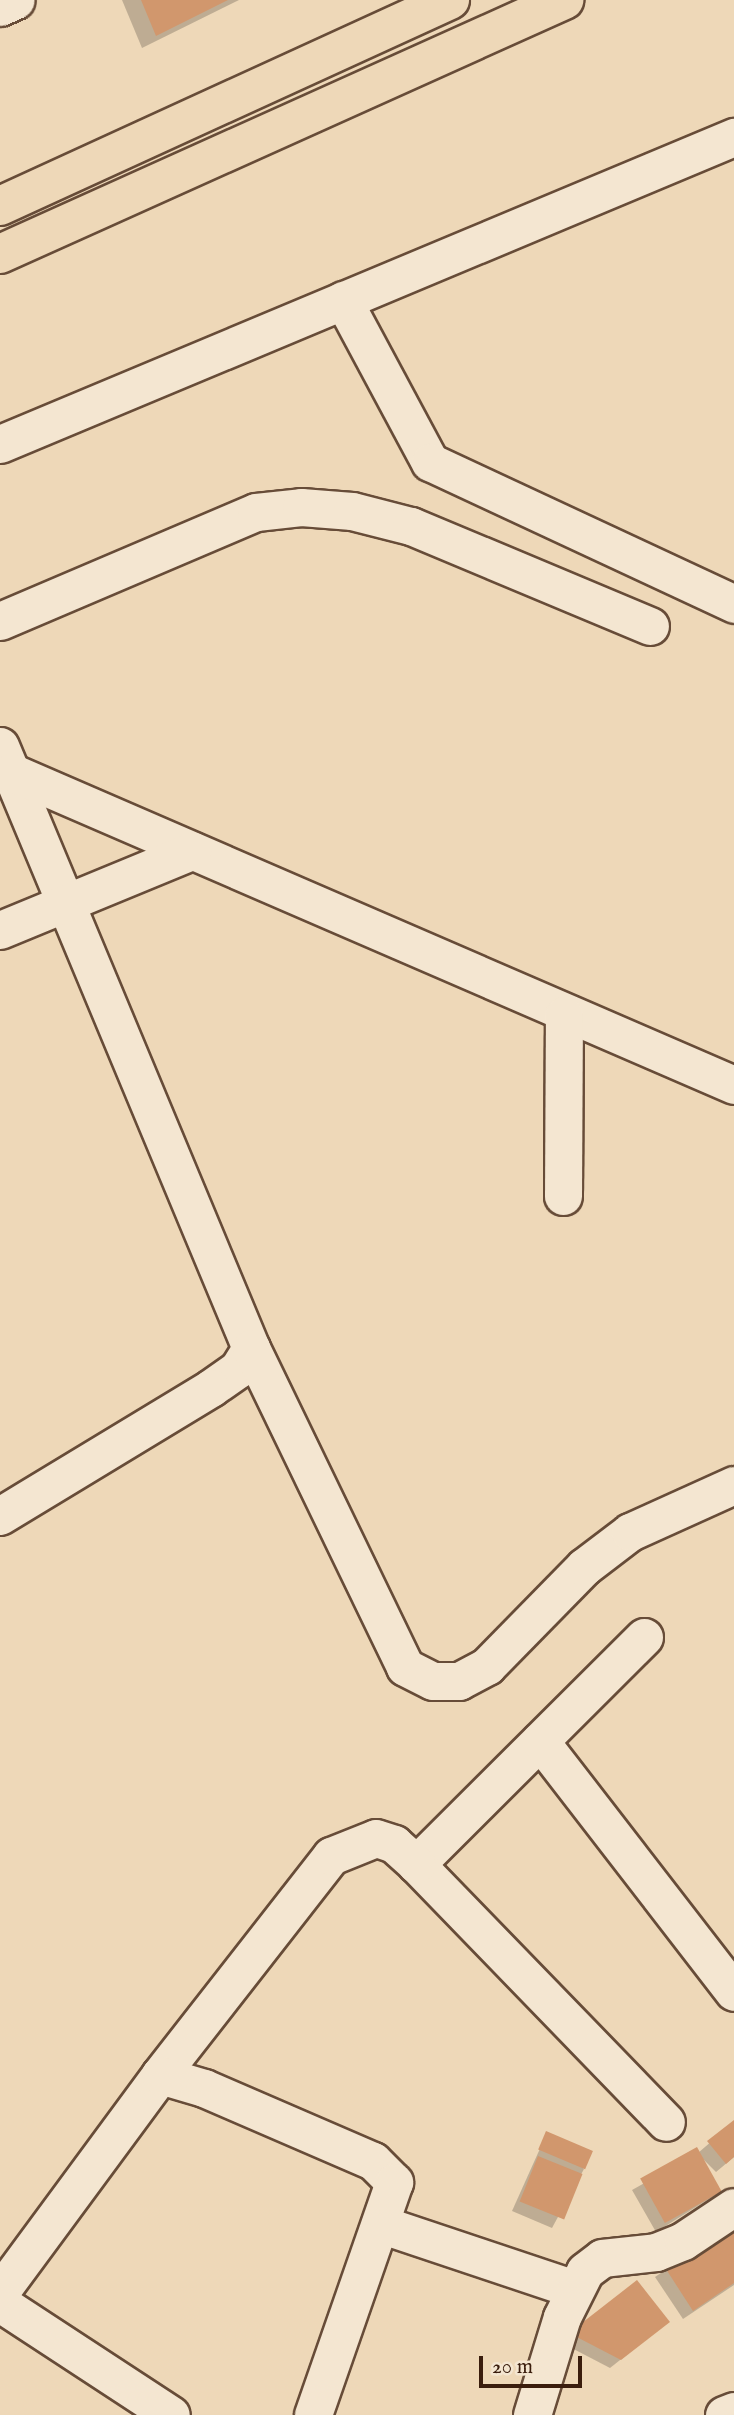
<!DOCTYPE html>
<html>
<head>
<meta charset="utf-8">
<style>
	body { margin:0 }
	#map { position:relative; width:734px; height:2415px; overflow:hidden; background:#eed8b8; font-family:"IM FELL English",serif }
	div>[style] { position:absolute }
	.shadow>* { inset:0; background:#0003 }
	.building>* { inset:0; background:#d1976d; transform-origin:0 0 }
	.roads { filter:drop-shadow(2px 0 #674c38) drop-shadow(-2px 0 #674c38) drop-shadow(0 2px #674c38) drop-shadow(0 -2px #674c38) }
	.minor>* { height:37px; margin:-18.5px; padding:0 18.5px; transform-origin:18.5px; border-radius:18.5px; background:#f4e6d1 }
	.major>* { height:38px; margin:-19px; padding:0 19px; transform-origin:19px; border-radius:19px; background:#eed8b8 }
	span { translate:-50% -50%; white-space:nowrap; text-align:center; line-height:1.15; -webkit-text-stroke:6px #f4e6d1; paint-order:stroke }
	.scale { position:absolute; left:479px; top:2356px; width:103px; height:32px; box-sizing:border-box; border:4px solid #3a1d0d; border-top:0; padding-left:9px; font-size:21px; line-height:24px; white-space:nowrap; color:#3a1d0d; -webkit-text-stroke:5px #f4e6d1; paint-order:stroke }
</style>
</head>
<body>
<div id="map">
	<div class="shadow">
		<div style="clip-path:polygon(122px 0,239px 0,142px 48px)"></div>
		<div style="clip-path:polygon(734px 2122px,734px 2157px,716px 2172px,700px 2156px,720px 2192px,656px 2232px,632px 2190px,698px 2153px)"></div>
		<div style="clip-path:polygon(547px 2133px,584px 2169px,552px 2228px,512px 2211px)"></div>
		<div style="clip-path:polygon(734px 2222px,734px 2285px,683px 2319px,655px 2277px)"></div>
		<div style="clip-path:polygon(668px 2322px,610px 2368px,562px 2343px,571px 2334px)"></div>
	</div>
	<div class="building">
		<div style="clip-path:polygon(141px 0,228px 0,156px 36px)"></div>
		<div style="clip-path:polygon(734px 2120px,734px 2157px,726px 2164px,707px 2141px)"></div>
		<div style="left:546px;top:2131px;width:51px;height:20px;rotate:23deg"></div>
		<div style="left:697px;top:2147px;width:51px;height:65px;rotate:61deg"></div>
		<div style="left:538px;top:2156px;width:48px;height:49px;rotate:22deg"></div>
		<div style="clip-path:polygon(734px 2220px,734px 2283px,693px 2311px,664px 2266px)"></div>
		<div style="clip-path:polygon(637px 2280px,670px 2322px,621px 2360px,569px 2333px)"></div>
	</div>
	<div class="roads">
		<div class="minor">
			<div style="left:0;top:7px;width:17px;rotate:-24deg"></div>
			<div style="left:343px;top:300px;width:184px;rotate:61.8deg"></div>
			<div style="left:430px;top:462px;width:336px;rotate:25deg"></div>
			<div style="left:0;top:444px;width:796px;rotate:-22.7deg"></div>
			<div style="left:0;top:621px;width:278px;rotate:-23.1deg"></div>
			<div style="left:256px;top:512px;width:45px;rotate:-6.3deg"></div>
			<div style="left:301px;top:507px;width:51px;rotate:4.5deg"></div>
			<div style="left:352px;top:511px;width:61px;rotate:14.3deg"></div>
			<div style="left:411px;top:526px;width:259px;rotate:22.7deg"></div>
			<div style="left:0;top:746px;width:652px;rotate:67.37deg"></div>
			<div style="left:251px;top:1348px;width:25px;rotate:122deg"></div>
			<div style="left:238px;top:1369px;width:33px;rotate:145deg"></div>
			<div style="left:211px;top:1388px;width:247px;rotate:148.8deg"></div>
			<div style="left:11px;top:772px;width:788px;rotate:23.41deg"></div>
			<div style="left:0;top:930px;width:208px;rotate:-22.4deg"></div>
			<div style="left:563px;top:1196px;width:181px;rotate:-89.7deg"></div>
			<div style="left:251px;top:1348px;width:354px;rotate:64.2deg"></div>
			<div style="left:405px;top:1667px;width:31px;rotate:27deg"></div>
			<div style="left:433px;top:1681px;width:26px"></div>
			<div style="left:459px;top:1681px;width:32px;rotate:-28deg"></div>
			<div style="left:487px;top:1666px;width:139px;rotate:-45.6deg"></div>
			<div style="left:584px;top:1567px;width:58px;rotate:-37.3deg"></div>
			<div style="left:630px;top:1532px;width:114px;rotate:-24.3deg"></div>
			<div style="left:644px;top:1637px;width:322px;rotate:135.1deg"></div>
			<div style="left:416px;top:1864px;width:359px;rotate:45.9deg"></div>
			<div style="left:540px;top:1741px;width:317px;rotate:52.3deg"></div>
			<div style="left:160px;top:2075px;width:278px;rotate:-52deg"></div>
			<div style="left:331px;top:1856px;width:48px;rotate:-21.8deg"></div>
			<div style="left:376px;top:1838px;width:19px;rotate:18deg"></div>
			<div style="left:394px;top:1844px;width:30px;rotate:42deg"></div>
			<div style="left:383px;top:2225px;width:201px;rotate:18.5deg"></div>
			<div style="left:0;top:2292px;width:270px;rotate:-53.6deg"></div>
			<div style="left:160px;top:2075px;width:46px;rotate:16.5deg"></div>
			<div style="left:204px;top:2088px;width:184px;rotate:23.4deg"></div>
			<div style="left:373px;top:2161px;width:30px;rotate:45deg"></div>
			<div style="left:394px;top:2182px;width:247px;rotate:109.2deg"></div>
			<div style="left:0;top:2303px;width:204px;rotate:33.2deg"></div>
			<div style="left:532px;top:2415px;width:102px;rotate:-73deg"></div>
			<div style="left:562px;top:2317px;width:51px;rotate:-63.4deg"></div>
			<div style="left:585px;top:2271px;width:21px;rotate:-37deg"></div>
			<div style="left:602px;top:2258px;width:54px;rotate:-6.3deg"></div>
			<div style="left:656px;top:2252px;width:29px;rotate:-22deg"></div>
			<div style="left:683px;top:2241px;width:61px;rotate:-33.7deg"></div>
			<div style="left:724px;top:2415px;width:11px;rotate:-22deg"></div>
		</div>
		<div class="major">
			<div style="left:0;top:206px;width:495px;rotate:-24.6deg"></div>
			<div style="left:0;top:254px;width:619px;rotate:-24.24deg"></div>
		</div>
	</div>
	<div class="scale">20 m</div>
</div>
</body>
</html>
